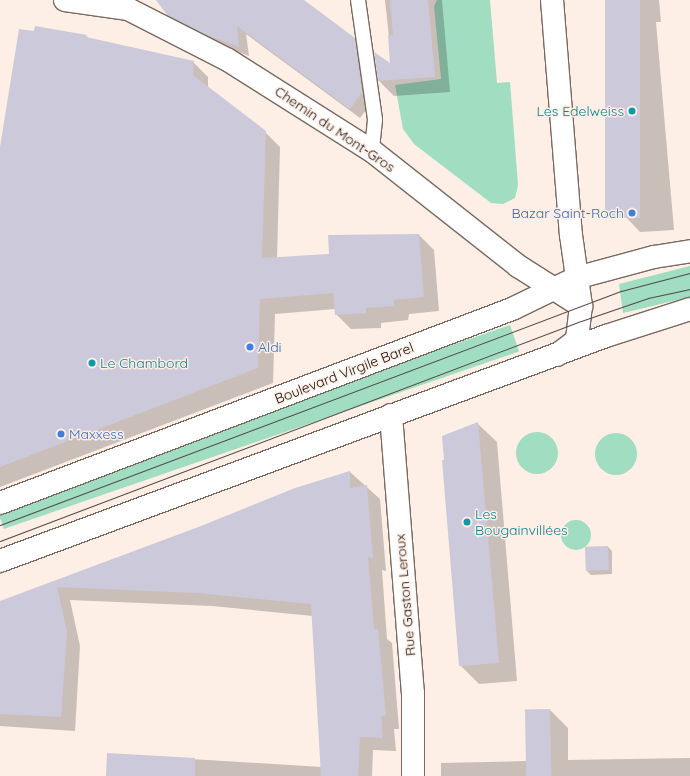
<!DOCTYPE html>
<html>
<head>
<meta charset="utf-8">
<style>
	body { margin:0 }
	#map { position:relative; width:690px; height:776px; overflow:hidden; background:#fdeee6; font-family:Quicksand,sans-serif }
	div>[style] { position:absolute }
	.green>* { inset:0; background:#a0ddc1; transform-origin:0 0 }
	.round { border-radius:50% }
	.shadow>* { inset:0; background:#0003 }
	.building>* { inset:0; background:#ccc9db; transform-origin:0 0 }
	.roads { filter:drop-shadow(1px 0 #796960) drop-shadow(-1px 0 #796960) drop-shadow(0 1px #796960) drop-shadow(0 -1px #796960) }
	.lane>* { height:14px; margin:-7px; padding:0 7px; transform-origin:7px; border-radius:7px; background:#fff }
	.street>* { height:22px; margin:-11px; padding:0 11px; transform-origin:11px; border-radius:11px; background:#fff }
	.secondary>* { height:22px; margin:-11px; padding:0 11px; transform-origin:11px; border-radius:11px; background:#fff }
	.tram>* { height:1px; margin:-0.5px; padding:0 0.5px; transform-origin:0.5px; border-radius:0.5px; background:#514945 }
	.dots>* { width:11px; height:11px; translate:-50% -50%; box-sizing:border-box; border:2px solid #fdeee6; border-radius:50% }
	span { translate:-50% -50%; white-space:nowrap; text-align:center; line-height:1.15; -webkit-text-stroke:3px #fdeee6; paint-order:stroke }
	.culture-label { font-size:14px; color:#0d838f }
	.right { translate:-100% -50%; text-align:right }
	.left { translate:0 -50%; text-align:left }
	.street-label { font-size:14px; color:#17110e }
	.shop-label { font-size:14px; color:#366cbe }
</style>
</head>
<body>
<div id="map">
	<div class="green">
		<div style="clip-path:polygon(437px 0,490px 0,497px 83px,510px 82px,518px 185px,515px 198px,503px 204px,491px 203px,414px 144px,403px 129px,395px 85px,441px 79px,434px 6px)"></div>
		<div style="clip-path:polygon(690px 266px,690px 297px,623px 313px,619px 284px)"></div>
		<div style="left:510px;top:325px;width:28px;height:545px;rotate:71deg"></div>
		<div class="round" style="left:516px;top:432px;width:42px;height:42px"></div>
		<div class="round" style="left:595px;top:433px;width:42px;height:42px"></div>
		<div class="round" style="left:561px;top:520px;width:30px;height:30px"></div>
	</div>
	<div class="shadow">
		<div style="clip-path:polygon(161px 0,301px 0,364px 49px,372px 102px,360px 118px,246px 34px,249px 56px,218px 45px,178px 24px,167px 14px)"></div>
		<div style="clip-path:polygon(385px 0,442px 0,450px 92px,394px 96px,379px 81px,392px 65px)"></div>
		<div style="clip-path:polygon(606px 0,659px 0,661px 22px,656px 22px,674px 230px,640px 232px,625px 216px)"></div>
		<div style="clip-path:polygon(87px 36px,89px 39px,193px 62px,208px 77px,208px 88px,265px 132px,280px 147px,277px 258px,330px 255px,419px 235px,434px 250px,439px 311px,409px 314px,408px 320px,381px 323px,381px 328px,351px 329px,336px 314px,335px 309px,275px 314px,273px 383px,0 487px,0 155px)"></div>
		<div style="clip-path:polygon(478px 424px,497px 442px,517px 681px,479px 684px,460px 665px,443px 437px)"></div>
		<div style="clip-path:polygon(350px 472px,380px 499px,386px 571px,382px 570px,387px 639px,392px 643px,399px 729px,394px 729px,396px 751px,373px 750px,372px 776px,107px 776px,108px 754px,322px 767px,313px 616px,212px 606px,70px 600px,80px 646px,75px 731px,0 726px,0 602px)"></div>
		<div style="clip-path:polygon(608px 547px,612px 551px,612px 574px,591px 575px,587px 571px)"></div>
		<div style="clip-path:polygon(550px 710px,568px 728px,568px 760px,690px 758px,690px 776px,441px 776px,441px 763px,526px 761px)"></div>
	</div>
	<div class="building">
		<div style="clip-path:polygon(156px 0,304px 0,355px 38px,362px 92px,350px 109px,237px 26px,239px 47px,207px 35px,167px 15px)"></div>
		<div style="clip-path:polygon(390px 0,428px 0,435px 77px,378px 81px,374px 52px,390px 63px,388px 35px,393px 35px)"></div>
		<div style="left:605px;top:0;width:35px;height:218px"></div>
		<div style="clip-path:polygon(35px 26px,87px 35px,86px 37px,194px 61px,193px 75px,266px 131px,262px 258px,329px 254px,328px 235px,419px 234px,424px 297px,394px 300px,394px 306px,366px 308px,366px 313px,335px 315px,333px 293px,260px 299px,258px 368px,0 467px,0 147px,19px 29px,34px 31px)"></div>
		<div style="clip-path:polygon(478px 422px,499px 663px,459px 666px,442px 460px,444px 460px,442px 436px)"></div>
		<div style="clip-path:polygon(350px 471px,350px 488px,367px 485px,373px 558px,368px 557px,374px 629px,378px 629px,386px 715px,381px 716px,383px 738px,360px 737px,358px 776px,321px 776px,311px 604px,197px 593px,57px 587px,67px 632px,61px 717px,0 714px,0 601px,201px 526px,295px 488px)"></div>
		<div style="left:608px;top:546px;width:24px;height:23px;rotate:88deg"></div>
		<div style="left:550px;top:709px;width:67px;height:25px;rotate:89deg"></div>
		<div style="clip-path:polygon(107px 753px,195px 758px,195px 776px,106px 776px)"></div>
	</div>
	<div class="roads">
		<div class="lane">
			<div style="left:358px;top:0;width:121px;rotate:81.9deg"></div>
			<div style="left:375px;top:120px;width:31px;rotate:96deg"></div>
		</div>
		<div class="street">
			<div style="left:65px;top:0;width:64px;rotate:8.1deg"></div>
			<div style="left:128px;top:9px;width:112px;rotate:27deg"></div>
			<div style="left:228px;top:60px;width:170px;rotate:32.3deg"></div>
			<div style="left:372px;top:151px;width:186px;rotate:38.2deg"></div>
			<div style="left:518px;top:266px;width:75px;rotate:32.4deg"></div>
			<div style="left:552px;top:0;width:236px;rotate:85.4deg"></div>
			<div style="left:571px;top:235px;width:72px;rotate:82deg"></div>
			<div style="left:581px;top:306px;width:34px;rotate:97deg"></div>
			<div style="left:577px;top:340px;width:25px;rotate:143deg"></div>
			<div style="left:391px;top:415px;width:279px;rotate:85.5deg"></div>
			<div style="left:413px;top:693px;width:83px;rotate:90deg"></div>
		</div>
		<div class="secondary">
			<div style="left:0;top:503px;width:548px;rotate:-20.75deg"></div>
			<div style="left:512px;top:309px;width:71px;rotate:-25.8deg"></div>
			<div style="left:576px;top:278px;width:81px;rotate:-15.1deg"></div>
			<div style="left:654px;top:257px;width:36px;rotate:-9deg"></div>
			<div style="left:0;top:561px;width:646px;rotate:-20.37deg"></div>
			<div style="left:606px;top:336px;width:88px;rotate:-17.8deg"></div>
		</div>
	</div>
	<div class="tram">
		<div style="left:0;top:525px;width:664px;rotate:-20.65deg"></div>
		<div style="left:621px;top:291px;width:71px;rotate:-14.6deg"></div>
		<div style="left:0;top:541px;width:621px;rotate:-20.74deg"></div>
		<div style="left:581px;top:321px;width:71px;rotate:-18.9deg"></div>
		<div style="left:648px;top:298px;width:43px;rotate:-12.1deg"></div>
	</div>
	<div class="dots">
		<div style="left:632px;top:111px;background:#0f9aa8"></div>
		<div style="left:632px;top:213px;background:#3f7fe0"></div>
		<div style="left:250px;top:347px;background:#3f7fe0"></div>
		<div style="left:92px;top:363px;background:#0f9aa8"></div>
		<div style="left:61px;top:434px;background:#3f7fe0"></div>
		<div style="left:467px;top:522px;background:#0f9aa8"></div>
	</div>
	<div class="culture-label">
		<span class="right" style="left:624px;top:111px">Les Edelweiss</span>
		<span class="left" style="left:100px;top:363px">Le Chambord</span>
		<span class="left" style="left:475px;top:522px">Les<br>Bougainvillées</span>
	</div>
	<div class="street-label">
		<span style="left:335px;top:129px;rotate:34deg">Chemin du Mont-Gros</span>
		<span style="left:344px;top:373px;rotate:-21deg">Boulevard Virgile Barel</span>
		<span style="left:405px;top:595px;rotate:-95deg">Rue Gaston Leroux</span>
	</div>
	<div class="shop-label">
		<span class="right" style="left:624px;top:213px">Bazar Saint-Roch</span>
		<span class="left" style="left:258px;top:347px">Aldi</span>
		<span class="left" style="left:69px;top:434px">Maxxess</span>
	</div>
</div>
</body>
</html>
